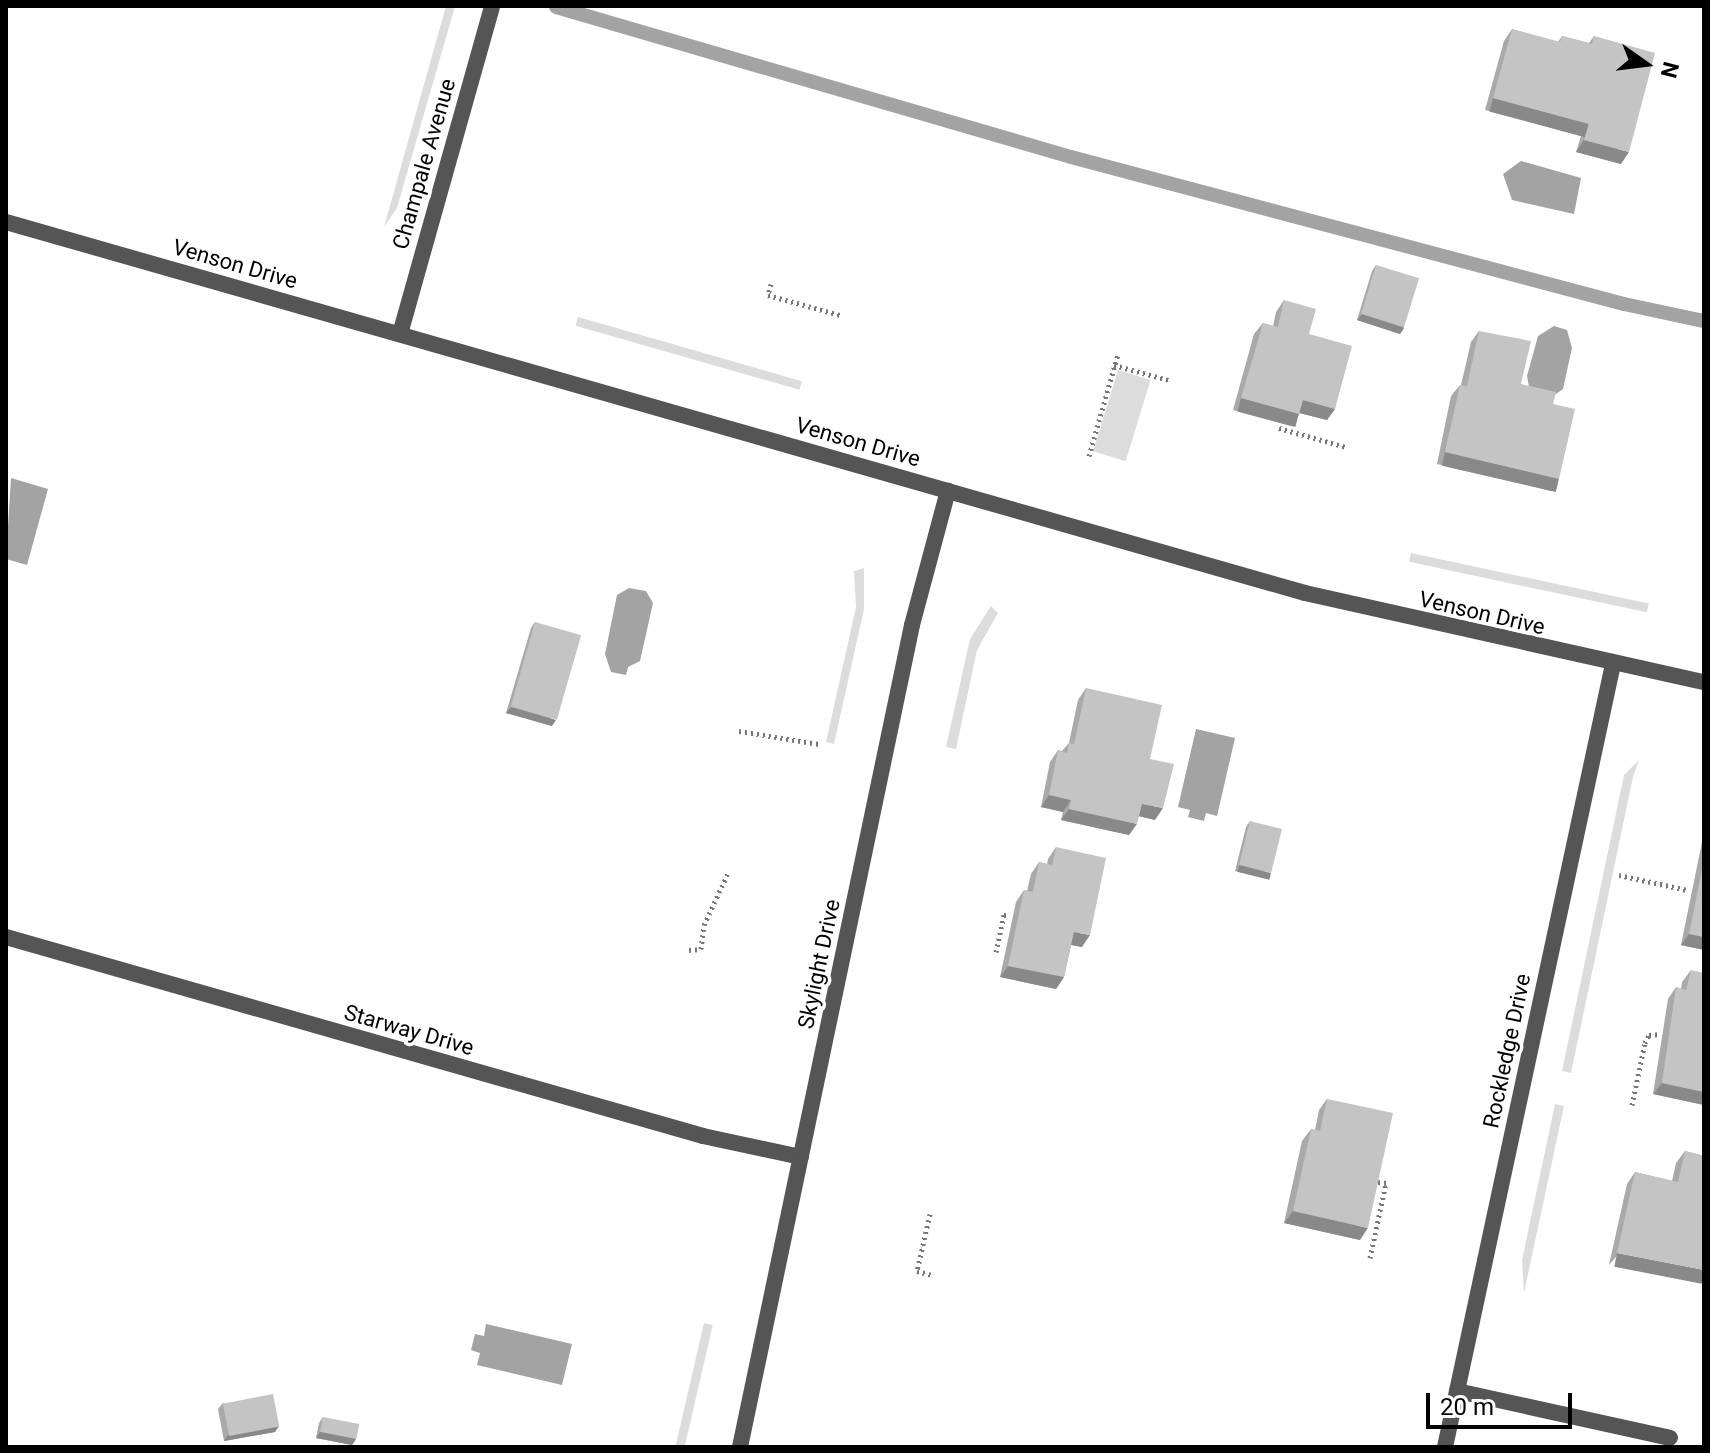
<!DOCTYPE html>
<html>
<head>
<meta charset="utf-8">
<style>
	body { margin:0 }
	#map { position:relative; width:1710px; height:1453px; overflow:hidden; background:#fff; font-family:Roboto,sans-serif }
	div>[style] { position:absolute }
	.green>* { inset:0; background:#dcdcdc; transform-origin:0 0 }
	.water>* { inset:0; background:#a3a3a3 }
	.stream>* { height:14px; margin:-7px; padding:0 7px; transform-origin:7px; border-radius:7px; background:#a3a3a3 }
	.path>* { height:5px; margin-top:-2.5px; transform-origin:0; background:repeating-linear-gradient(90deg,#777 0 2px,transparent 0 6px) }
	.minor>* { height:16px; margin:-8px; padding:0 8px; transform-origin:8px; border-radius:8px; background:#555 }
	.wall>* { inset:0; background:#a9a9a9 }
	.shaded-wall>* { inset:0; background:#898989; transform-origin:0 0 }
	.building>* { inset:0; background:#c4c4c4; transform-origin:0 0 }
	span { translate:-50% -50%; white-space:nowrap; text-align:center; line-height:1.15; -webkit-text-stroke:7px #fff; paint-order:stroke }
	.street-label { font-size:22px; color:#000 }
	.frame { position:absolute; inset:0; border:8px solid #000; pointer-events:none }
	.north { position:absolute; left:1606px; top:24px; width:80px; height:80px; -webkit-text-stroke:6px #fff; paint-order:stroke; rotate:104deg; font-size:22px; font-weight:700; line-height:32px; text-align:center; color:#000 }
	.north::after { content:''; display:block; margin:auto; width:28px; height:36px; background:#000; clip-path:polygon(50% 0,100% 100%,50% 72%,0 100%) }
	.scale { position:absolute; left:1426px; top:1393px; width:146px; height:36px; box-sizing:border-box; border:4px solid #000; border-top:0; padding-left:10px; font-size:24px; line-height:28px; white-space:nowrap; color:#000; -webkit-text-stroke:6px #fff; paint-order:stroke }
</style>
</head>
<body>
<div id="map">
	<div class="green">
		<div style="clip-path:polygon(446px 6px,455px 6px,397px 208px,384px 227px)"></div>
		<div style="left:578px;top:317px;width:233px;height:9px;rotate:16deg"></div>
		<div style="left:1118px;top:370px;width:34px;height:85px;rotate:17deg"></div>
		<div style="left:1411px;top:553px;width:243px;height:9px;rotate:12deg"></div>
		<div style="clip-path:polygon(864px 568px,864px 609px,834px 744px,826px 742px,856px 607px,854px 571px)"></div>
		<div style="clip-path:polygon(991px 606px,998px 613px,977px 650px,956px 749px,946px 747px,970px 639px)"></div>
		<div style="clip-path:polygon(1639px 760px,1633px 777px,1571px 1073px,1562px 1071px,1615px 818px,1624px 775px)"></div>
		<div style="clip-path:polygon(1555px 1104px,1564px 1106px,1524px 1293px,1522px 1260px)"></div>
		<div style="left:704px;top:1323px;width:9px;height:127px;rotate:13deg"></div>
	</div>
	<div class="water">
		<div style="clip-path:polygon(1521px 161px,1581px 178px,1574px 214px,1512px 200px,1503px 174px)"></div>
		<div style="clip-path:polygon(1554px 326px,1567px 330px,1572px 348px,1563px 389px,1553px 396px,1529px 387px,1527px 376px,1538px 336px)"></div>
		<div style="clip-path:polygon(11px 478px,48px 489px,27px 565px,6px 559px)"></div>
		<div style="clip-path:polygon(629px 588px,646px 591px,653px 603px,640px 661px,628px 667px,626px 675px,611px 672px,605px 654px,617px 595px)"></div>
		<div style="clip-path:polygon(1196px 729px,1235px 738px,1217px 816px,1206px 813px,1204px 821px,1188px 817px,1190px 810px,1178px 807px)"></div>
		<div style="clip-path:polygon(486px 1324px,572px 1344px,562px 1385px,477px 1365px,480px 1353px,471px 1350px,475px 1334px,484px 1336px)"></div>
	</div>
	<div class="stream">
		<div style="left:556px;top:7px;width:536px;rotate:16.24deg"></div>
		<div style="left:1071px;top:157px;width:572px;rotate:14.89deg"></div>
		<div style="left:1624px;top:304px;width:82px;rotate:12deg"></div>
	</div>
	<div class="path">
		<div style="left:771px;top:284px;width:11px;rotate:105deg"></div>
		<div style="left:768px;top:295px;width:75px;rotate:15.5deg"></div>
		<div style="left:1114px;top:365px;width:57px;rotate:15.3deg"></div>
		<div style="left:1279px;top:428px;width:70px;rotate:15.8deg"></div>
		<div style="left:1089px;top:456px;width:106px;rotate:-74.1deg"></div>
		<div style="left:739px;top:731px;width:81px;rotate:9.2deg"></div>
		<div style="left:1619px;top:875px;width:70px;rotate:12.4deg"></div>
		<div style="left:689px;top:950px;width:12px;rotate:-5deg"></div>
		<div style="left:701px;top:949px;width:24px;rotate:-83deg"></div>
		<div style="left:704px;top:925px;width:57px;rotate:-65.2deg"></div>
		<div style="left:996px;top:952px;width:38px;rotate:-78deg"></div>
		<div style="left:1004px;top:915px;width:5px"></div>
		<div style="left:1632px;top:1105px;width:63px;rotate:-78.2deg"></div>
		<div style="left:1645px;top:1043px;width:9px;rotate:-63deg"></div>
		<div style="left:1649px;top:1035px;width:12px;rotate:-5deg"></div>
		<div style="left:930px;top:1214px;width:58px;rotate:102.8deg"></div>
		<div style="left:917px;top:1271px;width:16px;rotate:15deg"></div>
		<div style="left:1370px;top:1258px;width:77px;rotate:-78deg"></div>
		<div style="left:1386px;top:1183px;width:8px;rotate:-173deg"></div>
	</div>
	<div class="minor">
		<div style="left:6px;top:222px;width:1351px;rotate:15.94deg"></div>
		<div style="left:1305px;top:593px;width:409px;rotate:12.6deg"></div>
		<div style="left:400px;top:334px;width:341px;rotate:-74.3deg"></div>
		<div style="left:6px;top:937px;width:725px;rotate:15.93deg"></div>
		<div style="left:703px;top:1136px;width:100px;rotate:12.1deg"></div>
		<div style="left:1457px;top:1391px;width:218px;rotate:12.4deg"></div>
		<div style="left:740px;top:1447px;width:840px;rotate:-78.18deg"></div>
		<div style="left:912px;top:625px;width:139px;rotate:-75deg"></div>
		<div style="left:1445px;top:1447px;width:801px;rotate:-77.89deg"></div>
	</div>
	<div class="wall">
		<div style="clip-path:polygon(1512px 29px,1558px 42px,1562px 36px,1589px 43px,1594px 36px,1621px 164px,1576px 152px,1581px 136px,1485px 110px,1504px 41px)"></div>
		<div style="clip-path:polygon(1376px 265px,1404px 328px,1400px 334px,1357px 320px,1372px 271px)"></div>
		<div style="clip-path:polygon(1284px 300px,1309px 334px,1335px 409px,1327px 420px,1300px 413px,1291px 426px,1233px 410px,1254px 334px,1263px 323px,1273px 326px,1276px 312px)"></div>
		<div style="clip-path:polygon(1479px 331px,1521px 384px,1553px 404px,1551px 491px,1437px 464px,1451px 396px,1460px 385px,1461px 385px,1471px 342px)"></div>
		<div style="clip-path:polygon(535px 622px,552px 726px,506px 713px,531px 628px)"></div>
		<div style="clip-path:polygon(1086px 688px,1150px 759px,1155px 820px,1139px 816px,1129px 835px,1061px 820px,1063px 812px,1041px 807px,1050px 762px,1058px 750px,1062px 751px,1069px 743px,1078px 700px)"></div>
		<div style="clip-path:polygon(1250px 821px,1267px 879px,1235px 871px,1246px 827px)"></div>
		<div style="clip-path:polygon(1704px 835px,1704px 950px,1681px 945px,1703px 837px)"></div>
		<div style="clip-path:polygon(1056px 847px,1082px 947px,1071px 945px,1064px 977px,1056px 989px,1000px 977px,1016px 902px,1024px 890px,1027px 891px,1031px 874px,1039px 862px,1047px 864px,1048px 859px)"></div>
		<div style="clip-path:polygon(1691px 970px,1704px 1105px,1653px 1094px,1668px 999px,1676px 987px,1681px 989px,1682px 982px)"></div>
		<div style="clip-path:polygon(1327px 1099px,1360px 1240px,1284px 1223px,1302px 1141px,1311px 1129px,1315px 1130px,1319px 1110px)"></div>
		<div style="clip-path:polygon(1685px 1151px,1704px 1156px,1609px 1265px,1627px 1184px,1635px 1172px,1672px 1181px,1676px 1163px)"></div>
		<div style="clip-path:polygon(223px 1403px,279px 1426px,275px 1432px,224px 1441px,218px 1409px)"></div>
		<div style="clip-path:polygon(323px 1417px,356px 1439px,352px 1445px,316px 1438px,319px 1423px)"></div>
	</div>
	<div class="shaded-wall">
		<div style="left:1493px;top:98px;width:99px;height:14px;rotate:15deg"></div>
		<div style="clip-path:polygon(1584px 140px,1629px 152px,1621px 164px,1576px 152px)"></div>
		<div style="clip-path:polygon(1362px 314px,1404px 328px,1400px 334px,1357px 320px)"></div>
		<div style="left:1241px;top:398px;width:60px;height:14px;rotate:15deg"></div>
		<div style="clip-path:polygon(1303px 400px,1335px 409px,1327px 420px,1295px 412px)"></div>
		<div style="left:1445px;top:452px;width:117px;height:14px;rotate:13deg"></div>
		<div style="clip-path:polygon(511px 707px,556px 720px,552px 726px,506px 713px)"></div>
		<div style="clip-path:polygon(1049px 795px,1071px 800px,1063px 812px,1041px 807px)"></div>
		<div style="clip-path:polygon(1142px 804px,1163px 808px,1155px 820px,1134px 815px)"></div>
		<div style="clip-path:polygon(1069px 809px,1137px 824px,1129px 835px,1061px 820px)"></div>
		<div style="left:1239px;top:865px;width:33px;height:7px;rotate:14deg"></div>
		<div style="clip-path:polygon(1074px 932px,1090px 935px,1082px 947px,1066px 944px)"></div>
		<div style="clip-path:polygon(1689px 934px,1704px 937px,1704px 950px,1681px 945px)"></div>
		<div style="clip-path:polygon(1008px 966px,1064px 977px,1056px 989px,1000px 977px)"></div>
		<div style="clip-path:polygon(1662px 1083px,1704px 1092px,1704px 1105px,1653px 1094px)"></div>
		<div style="clip-path:polygon(1293px 1211px,1368px 1228px,1360px 1240px,1284px 1223px)"></div>
		<div style="left:1617px;top:1253px;width:89px;height:14px;rotate:11deg"></div>
		<div style="clip-path:polygon(279px 1426px,275px 1432px,224px 1441px,228px 1435px)"></div>
		<div style="clip-path:polygon(320px 1432px,356px 1439px,352px 1445px,316px 1438px)"></div>
	</div>
	<div class="building">
		<div style="clip-path:polygon(1512px 29px,1560px 42px,1562px 36px,1592px 44px,1594px 36px,1655px 53px,1629px 152px,1584px 140px,1589px 124px,1493px 98px)"></div>
		<div style="left:1376px;top:265px;width:45px;height:51px;rotate:17deg"></div>
		<div style="clip-path:polygon(1284px 300px,1316px 309px,1309px 334px,1352px 346px,1335px 409px,1303px 400px,1299px 414px,1241px 398px,1263px 323px,1278px 327px)"></div>
		<div style="clip-path:polygon(1479px 331px,1531px 341px,1521px 384px,1556px 392px,1553px 404px,1575px 409px,1559px 479px,1445px 452px,1460px 385px,1467px 386px)"></div>
		<div style="left:535px;top:622px;width:48px;height:88px;rotate:16deg"></div>
		<div style="clip-path:polygon(1086px 688px,1162px 705px,1150px 759px,1174px 764px,1163px 808px,1142px 804px,1137px 824px,1069px 809px,1071px 800px,1049px 795px,1058px 750px,1067px 753px,1069px 743px,1074px 744px)"></div>
		<div style="left:1250px;top:821px;width:33px;height:45px;rotate:14deg"></div>
		<div style="clip-path:polygon(1056px 847px,1106px 858px,1090px 935px,1074px 932px,1064px 977px,1008px 966px,1024px 890px,1033px 892px,1039px 862px,1052px 865px)"></div>
		<div style="clip-path:polygon(1704px 859px,1704px 937px,1689px 934px)"></div>
		<div style="clip-path:polygon(1691px 970px,1704px 973px,1704px 1092px,1662px 1083px,1676px 987px,1686px 990px)"></div>
		<div style="clip-path:polygon(1327px 1099px,1393px 1113px,1368px 1228px,1293px 1211px,1311px 1129px,1320px 1131px)"></div>
		<div style="clip-path:polygon(1685px 1151px,1704px 1156px,1704px 1270px,1617px 1253px,1635px 1172px,1678px 1182px)"></div>
		<div style="left:273px;top:1394px;width:33px;height:51px;rotate:79deg"></div>
		<div style="left:323px;top:1417px;width:37px;height:15px;rotate:11deg"></div>
	</div>
	<div class="street-label">
		<span style="left:424px;top:164px;rotate:-74deg">Champale Avenue</span>
		<span style="left:235px;top:264px;rotate:16deg">Venson Drive</span>
		<span style="left:858px;top:442px;rotate:16deg">Venson Drive</span>
		<span style="left:1482px;top:613px;rotate:13deg">Venson Drive</span>
		<span style="left:819px;top:964px;rotate:-78deg">Skylight Drive</span>
		<span style="left:409px;top:1030px;rotate:16deg">Starway Drive</span>
		<span style="left:1507px;top:1051px;rotate:-78deg">Rockledge Drive</span>
	</div>
	<div class="frame"></div>
	<div class="north">N</div>
	<div class="scale">20 m</div>
</div>
</body>
</html>
